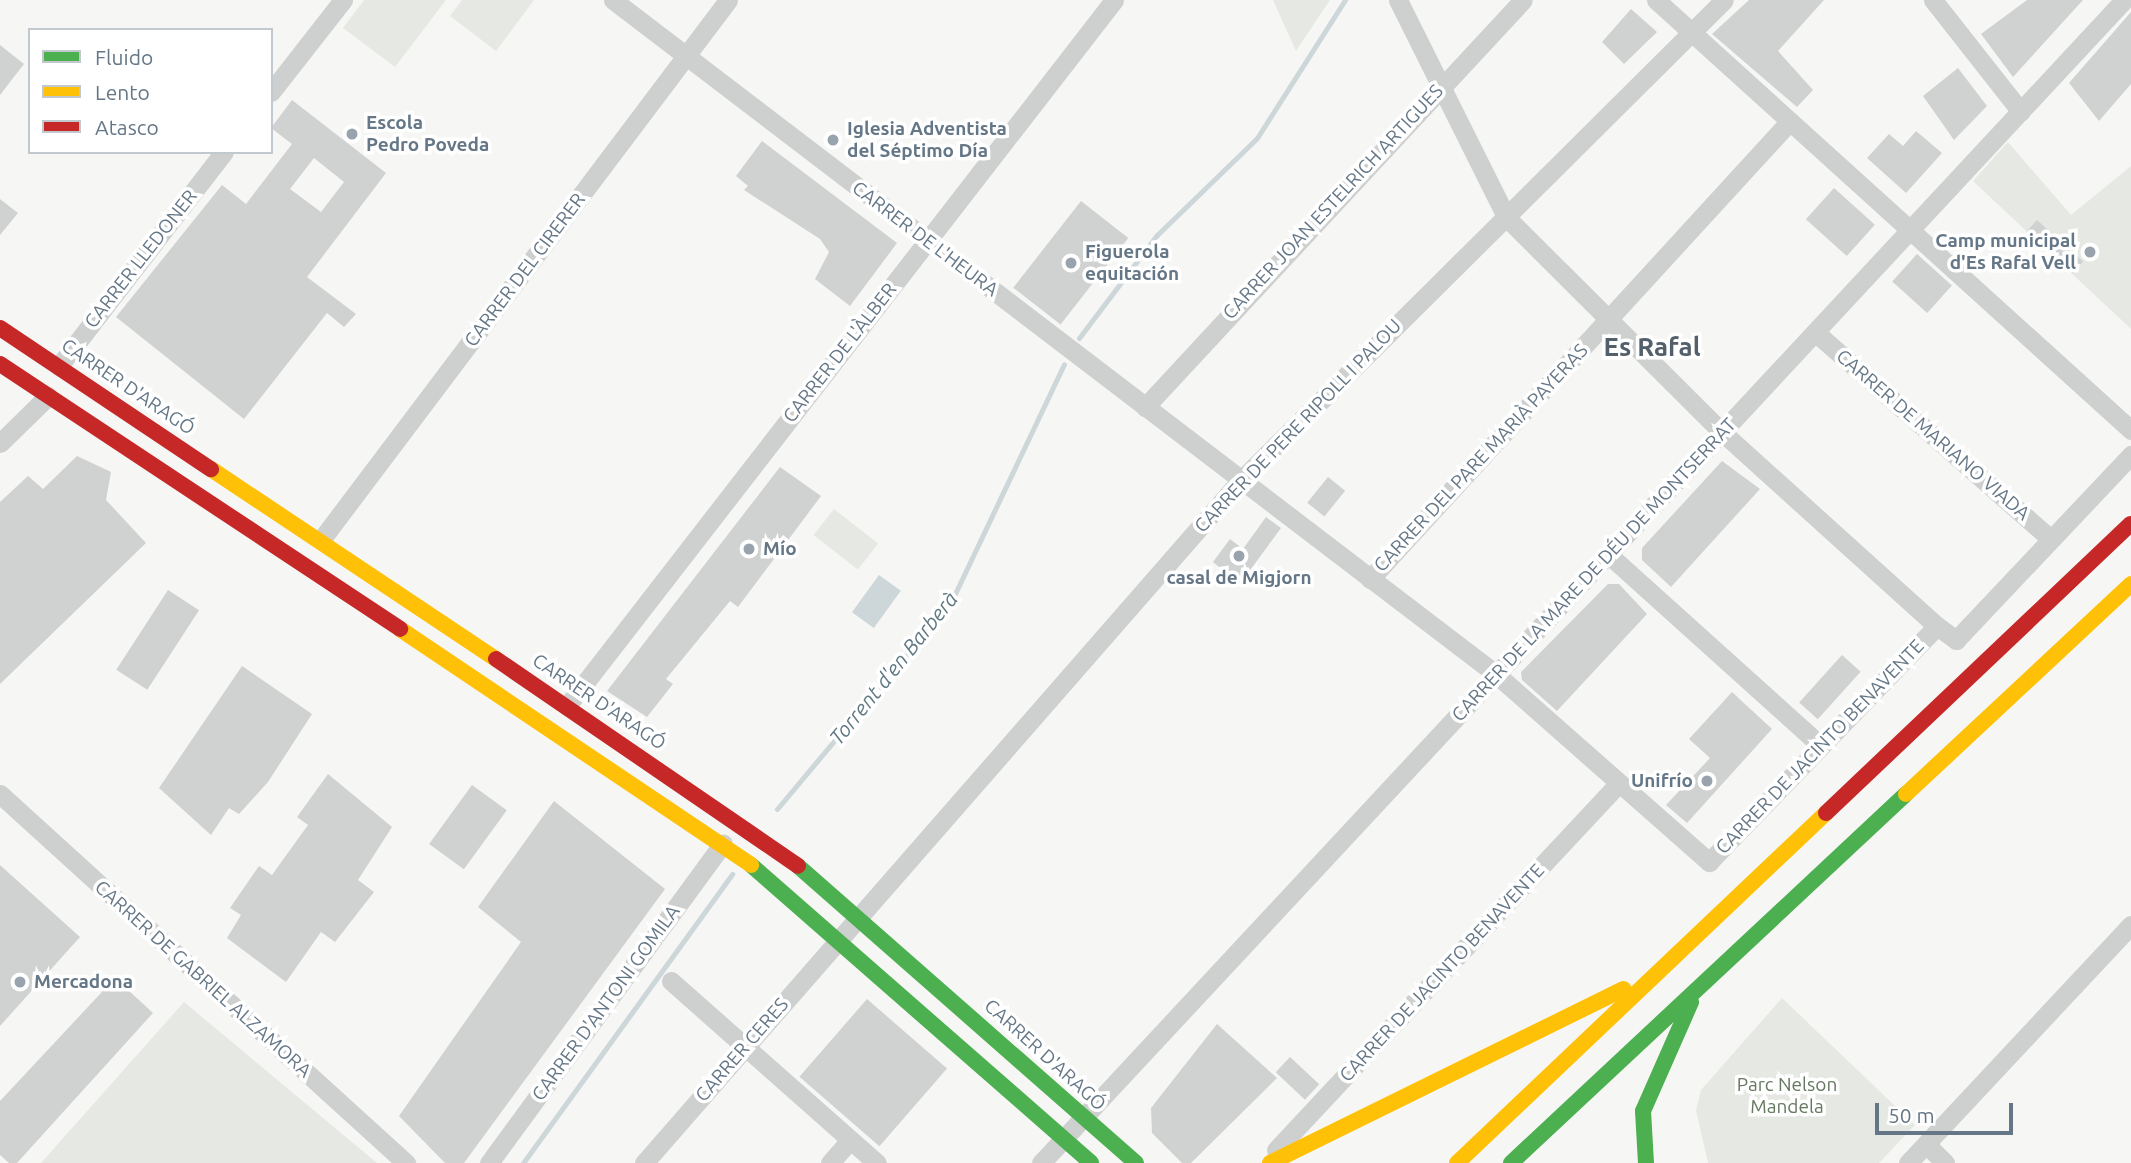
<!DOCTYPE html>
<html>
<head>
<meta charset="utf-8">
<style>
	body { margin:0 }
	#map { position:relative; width:2131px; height:1163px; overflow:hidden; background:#f6f6f5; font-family:Ubuntu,sans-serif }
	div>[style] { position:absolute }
	.green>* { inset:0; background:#e6e9e3; transform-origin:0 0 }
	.water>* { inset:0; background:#cdd6d8; transform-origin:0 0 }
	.stream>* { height:5px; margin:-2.5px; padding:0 2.5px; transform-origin:2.5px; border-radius:2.5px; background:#cdd6d8 }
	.building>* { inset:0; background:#d0d1d1; transform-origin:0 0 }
	.street>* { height:19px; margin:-9.5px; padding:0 9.5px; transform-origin:9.5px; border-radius:9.5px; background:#ced0d0 }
	.fast>* { height:16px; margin:-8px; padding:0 8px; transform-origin:8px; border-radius:8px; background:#4caf50 }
	.slow>* { height:16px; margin:-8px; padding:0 8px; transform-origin:8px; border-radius:8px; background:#ffc107 }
	.jam>* { height:16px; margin:-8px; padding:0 8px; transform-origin:8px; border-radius:8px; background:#c62828 }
	.dots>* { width:19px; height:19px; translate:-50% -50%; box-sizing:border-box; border:4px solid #fff; border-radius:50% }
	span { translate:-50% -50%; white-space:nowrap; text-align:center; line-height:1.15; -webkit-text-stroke:7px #fff; paint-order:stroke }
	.poi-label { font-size:19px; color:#657787; font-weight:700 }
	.left { translate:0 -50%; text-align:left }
	.right { translate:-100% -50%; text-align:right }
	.street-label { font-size:19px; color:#657787 }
	.park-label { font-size:19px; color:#657860 }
	.water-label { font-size:21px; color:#607983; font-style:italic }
	.district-label { font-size:26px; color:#53606b; font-weight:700 }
	.legend { position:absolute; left:28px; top:28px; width:245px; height:126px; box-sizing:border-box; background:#fff; border:2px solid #c1c9cf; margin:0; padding:9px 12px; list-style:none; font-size:21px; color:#657787 }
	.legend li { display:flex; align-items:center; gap:14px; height:35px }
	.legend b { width:35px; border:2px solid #c1c9cf }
	.scale { position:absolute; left:1875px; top:1103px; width:138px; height:32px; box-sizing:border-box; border:4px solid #657787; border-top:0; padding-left:9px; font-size:21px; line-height:24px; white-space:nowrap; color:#657787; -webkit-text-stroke:5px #fff; paint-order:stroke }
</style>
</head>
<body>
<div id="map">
	<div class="green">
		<div style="clip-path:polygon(364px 0,446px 0,395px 67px,343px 28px)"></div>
		<div style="clip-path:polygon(462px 0,534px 0,496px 51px,450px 16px)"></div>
		<div style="clip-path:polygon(1273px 0,1330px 0,1296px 51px)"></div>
		<div style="clip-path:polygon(2008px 142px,2071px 215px,2131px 166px,2131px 329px,1973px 181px)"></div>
		<div style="left:834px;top:509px;width:56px;height:33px;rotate:38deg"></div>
		<div style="clip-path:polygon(1782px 998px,1915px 1125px,1879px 1163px,1708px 1163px,1696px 1110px,1701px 1090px)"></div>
		<div style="clip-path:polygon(184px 1002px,377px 1163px,41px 1163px)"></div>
	</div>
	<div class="water">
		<div style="left:879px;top:575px;width:27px;height:46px;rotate:36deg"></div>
	</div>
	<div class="stream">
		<div style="left:1079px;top:338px;width:129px;rotate:-52.9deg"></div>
		<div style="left:1157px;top:235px;width:139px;rotate:-44.1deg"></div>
		<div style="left:1257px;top:138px;width:164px;rotate:-57.5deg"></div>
		<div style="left:777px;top:809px;width:273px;rotate:-50.1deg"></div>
		<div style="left:952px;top:600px;width:261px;rotate:-64.6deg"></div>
		<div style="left:523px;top:1163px;width:357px;rotate:-54.1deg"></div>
	</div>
	<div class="building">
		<div style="clip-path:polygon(1749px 0,1824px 0,1778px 51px,1813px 90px,1797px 107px,1712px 34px)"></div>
		<div style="clip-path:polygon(2027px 0,2083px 0,2013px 77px,1981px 34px)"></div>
		<div style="clip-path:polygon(1631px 9px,1657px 32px,1624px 64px,1602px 42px)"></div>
		<div style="clip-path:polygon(2131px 12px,2131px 84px,2099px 121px,2069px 83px)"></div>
		<div style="clip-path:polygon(0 45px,24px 64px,0 95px)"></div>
		<div style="clip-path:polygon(1958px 68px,1987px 106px,1954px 140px,1923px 96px)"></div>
		<div style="clip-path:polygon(evenodd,292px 100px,386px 173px,307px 277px,356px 314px,344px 327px,327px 313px,244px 419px,116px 317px,222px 185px,246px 204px,292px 144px,271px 128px,292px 100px,314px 158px,344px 182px,321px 212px,290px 189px,314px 158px)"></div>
		<div style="clip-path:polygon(1916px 131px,1942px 153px,1906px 193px,1867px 158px,1889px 134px,1903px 146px)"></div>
		<div style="clip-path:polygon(762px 141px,897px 243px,850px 306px,815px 279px,829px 252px,820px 239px,744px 190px,748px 186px,736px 176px)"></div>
		<div style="left:1834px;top:188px;width:55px;height:42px;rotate:42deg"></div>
		<div style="clip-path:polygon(0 199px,18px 213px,0 235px)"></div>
		<div style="left:1081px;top:201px;width:60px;height:110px;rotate:38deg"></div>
		<div style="left:2037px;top:220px;width:62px;height:16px;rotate:42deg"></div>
		<div style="left:1917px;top:254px;width:47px;height:37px;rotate:42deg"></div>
		<div style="clip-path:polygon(77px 456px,111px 472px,106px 500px,146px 543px,0 684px,0 502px,28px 476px,43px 489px)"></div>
		<div style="clip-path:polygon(1722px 461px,1760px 489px,1671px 587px,1642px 560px,1642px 548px)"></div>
		<div style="clip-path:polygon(780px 467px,821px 496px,738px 607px,730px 601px,666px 679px,673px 684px,647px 717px,607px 691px)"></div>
		<div style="left:1328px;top:477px;width:22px;height:33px;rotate:39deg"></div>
		<div style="clip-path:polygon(1266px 517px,1281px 528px,1240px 584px,1213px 562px,1230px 539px,1243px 549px)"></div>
		<div style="clip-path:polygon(1608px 584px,1619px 584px,1647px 614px,1557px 711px,1522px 680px,1521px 672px)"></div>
		<div style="left:168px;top:590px;width:37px;height:95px;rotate:33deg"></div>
		<div style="left:1842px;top:655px;width:25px;height:64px;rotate:42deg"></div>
		<div style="clip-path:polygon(242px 666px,312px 714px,268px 782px,239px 814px,229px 808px,211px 835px,159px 788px)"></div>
		<div style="clip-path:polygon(1732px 692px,1772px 729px,1687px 823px,1666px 805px,1710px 758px,1689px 739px)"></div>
		<div style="clip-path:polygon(328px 774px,392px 827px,358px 880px,374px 892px,335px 942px,321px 932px,286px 982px,227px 938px,241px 915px,230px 908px,259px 866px,272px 875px,308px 825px,297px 817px)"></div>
		<div style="left:472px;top:785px;width:43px;height:73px;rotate:36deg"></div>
		<div style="clip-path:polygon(554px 801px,665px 889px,464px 1163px,445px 1163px,399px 1116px,521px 942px,478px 907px)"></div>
		<div style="clip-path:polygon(0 865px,80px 937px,0 1026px)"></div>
		<div style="clip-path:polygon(115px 978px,153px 1013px,17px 1163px,9px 1163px,0 1155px,0 1101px)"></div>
		<div style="left:867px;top:999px;width:106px;height:103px;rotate:41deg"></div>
		<div style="clip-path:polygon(1217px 1024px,1277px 1078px,1191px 1163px,1182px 1163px,1152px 1133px,1151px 1108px)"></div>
		<div style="left:1290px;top:1057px;width:40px;height:21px;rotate:43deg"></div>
	</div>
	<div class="street">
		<div style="left:613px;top:0;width:1112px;rotate:37.36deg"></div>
		<div style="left:1497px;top:675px;width:283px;rotate:41.4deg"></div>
		<div style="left:1709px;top:862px;width:328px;rotate:-46deg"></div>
		<div style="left:1937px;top:626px;width:24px;rotate:36deg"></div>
		<div style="left:1956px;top:640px;width:255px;rotate:-46.6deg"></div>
		<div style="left:1398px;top:0;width:242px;rotate:63.5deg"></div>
		<div style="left:1506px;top:217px;width:305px;rotate:44.9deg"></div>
		<div style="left:1722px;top:432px;width:290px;rotate:42.1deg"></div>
		<div style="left:1656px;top:0;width:641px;rotate:42.15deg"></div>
		<div style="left:1933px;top:0;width:142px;rotate:51.8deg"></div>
		<div style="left:271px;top:92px;width:117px;rotate:-52deg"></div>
		<div style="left:1815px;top:332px;width:314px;rotate:41.3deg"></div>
		<div style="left:59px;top:366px;width:270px;rotate:-52.4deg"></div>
		<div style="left:1145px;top:407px;width:555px;rotate:-47.12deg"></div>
		<div style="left:0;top:443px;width:67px;rotate:-44.4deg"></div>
		<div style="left:321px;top:540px;width:676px;rotate:-52.99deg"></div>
		<div style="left:1609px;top:555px;width:284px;rotate:42deg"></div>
		<div style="left:1370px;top:579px;width:621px;rotate:-47.48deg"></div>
		<div style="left:567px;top:706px;width:893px;rotate:-52.23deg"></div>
		<div style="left:0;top:794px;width:549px;rotate:42.27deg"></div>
		<div style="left:671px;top:981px;width:275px;rotate:41.5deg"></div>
		<div style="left:1926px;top:1144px;width:27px;rotate:45deg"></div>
		<div style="left:1276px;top:1150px;width:502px;rotate:-46.94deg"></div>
		<div style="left:489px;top:1163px;width:396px;rotate:-53.8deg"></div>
		<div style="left:644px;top:1163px;width:906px;rotate:-48.85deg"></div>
		<div style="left:1240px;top:481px;width:682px;rotate:-44.82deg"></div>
		<div style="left:830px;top:1163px;width:30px;rotate:-49deg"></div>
		<div style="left:1041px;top:1163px;width:1589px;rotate:-47.04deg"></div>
		<div style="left:1908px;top:1163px;width:326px;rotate:-46.9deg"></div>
	</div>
	<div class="fast">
		<div style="left:751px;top:865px;width:452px;rotate:41.2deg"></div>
		<div style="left:798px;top:866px;width:450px;rotate:41.3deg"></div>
		<div style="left:1511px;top:1163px;width:541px;rotate:-43.05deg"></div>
		<div style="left:1646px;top:1163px;width:52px;rotate:-93.3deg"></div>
		<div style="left:1643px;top:1111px;width:119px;rotate:-66.2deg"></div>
	</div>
	<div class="slow">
		<div style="left:211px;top:469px;width:343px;rotate:33.7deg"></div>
		<div style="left:400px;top:629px;width:423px;rotate:33.9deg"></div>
		<div style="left:1906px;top:794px;width:308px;rotate:-43deg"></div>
		<div style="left:1270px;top:1163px;width:394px;rotate:-26.2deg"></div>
		<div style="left:1457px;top:1163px;width:509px;rotate:-43.49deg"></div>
	</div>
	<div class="jam">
		<div style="left:0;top:328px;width:254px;rotate:33.8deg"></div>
		<div style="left:0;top:364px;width:480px;rotate:33.5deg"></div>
		<div style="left:496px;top:659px;width:366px;rotate:34.4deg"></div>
		<div style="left:1826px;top:813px;width:420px;rotate:-43.5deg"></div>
	</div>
	<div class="dots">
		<div style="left:352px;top:134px;background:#98a3ae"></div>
		<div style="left:833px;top:140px;background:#98a3ae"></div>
		<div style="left:2090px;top:252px;background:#98a3ae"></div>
		<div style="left:1071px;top:263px;background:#98a3ae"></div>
		<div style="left:749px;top:549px;background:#98a3ae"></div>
		<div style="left:1239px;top:556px;background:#98a3ae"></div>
		<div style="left:1707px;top:781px;background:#98a3ae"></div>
		<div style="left:20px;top:982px;background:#98a3ae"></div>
	</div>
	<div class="poi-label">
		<span class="left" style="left:366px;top:134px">Escola<br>Pedro Poveda</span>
		<span class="left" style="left:847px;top:140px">Iglesia Adventista<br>del Séptimo Día</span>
		<span class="right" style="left:2076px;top:252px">Camp municipal<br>d'Es Rafal Vell</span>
		<span class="left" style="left:1085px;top:263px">Figuerola<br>equitación</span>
		<span class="left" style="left:763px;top:549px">Mío</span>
		<span style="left:1239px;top:578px">casal de Migjorn</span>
		<span class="right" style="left:1693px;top:781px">Unifrío</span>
		<span class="left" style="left:34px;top:982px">Mercadona</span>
	</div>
	<div class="street-label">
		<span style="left:1333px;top:202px;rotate:-47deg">CARRER JOAN ESTELRICH ARTIGUES</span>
		<span style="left:925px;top:239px;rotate:37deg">CARRER DE L'HEURA</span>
		<span style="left:141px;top:259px;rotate:-52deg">CARRER LLEDONER</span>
		<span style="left:525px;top:270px;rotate:-53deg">CARRER DEL CIRERER</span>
		<span style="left:840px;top:353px;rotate:-52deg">CARRER DE L'ÀLBER</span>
		<span style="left:128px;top:387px;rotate:34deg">CARRER D'ARAGÓ</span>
		<span style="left:1298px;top:426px;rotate:-46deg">CARRER DE PERE RIPOLL I PALOU</span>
		<span style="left:1933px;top:435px;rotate:41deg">CARRER DE MARIANO VIADA</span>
		<span style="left:1481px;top:458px;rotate:-47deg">CARRER DEL PARE MARIÀ PAYERAS</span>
		<span style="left:1594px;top:570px;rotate:-47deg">CARRER DE LA MARE DE DÉU DE MONTSERRAT</span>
		<span style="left:599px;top:702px;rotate:34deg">CARRER D'ARAGÓ</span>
		<span style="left:1820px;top:747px;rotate:-46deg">CARRER DE JACINTO BENAVENTE</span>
		<span style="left:1442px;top:973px;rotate:-47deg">CARRER DE JACINTO BENAVENTE</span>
		<span style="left:203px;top:979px;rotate:42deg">CARRER DE GABRIEL ALZAMORA</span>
		<span style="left:606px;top:1003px;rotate:-54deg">CARRER D'ANTONI GOMILA</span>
		<span style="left:742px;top:1050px;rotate:-49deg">CARRER CERES</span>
		<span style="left:1045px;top:1055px;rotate:42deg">CARRER D'ARAGÓ</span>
	</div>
	<div class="park-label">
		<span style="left:1787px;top:1096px">Parc Nelson<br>Mandela</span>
	</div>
	<div class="water-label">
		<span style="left:893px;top:668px;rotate:-51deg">Torrent d'en Barberà</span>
	</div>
	<div class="district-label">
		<span style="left:1652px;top:347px">Es Rafal</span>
	</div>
	<ul class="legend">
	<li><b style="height:9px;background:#4caf50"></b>Fluido</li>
	<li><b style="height:9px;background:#ffc107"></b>Lento</li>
	<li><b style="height:9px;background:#c62828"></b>Atasco</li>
	</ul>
	<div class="scale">50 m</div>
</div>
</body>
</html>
